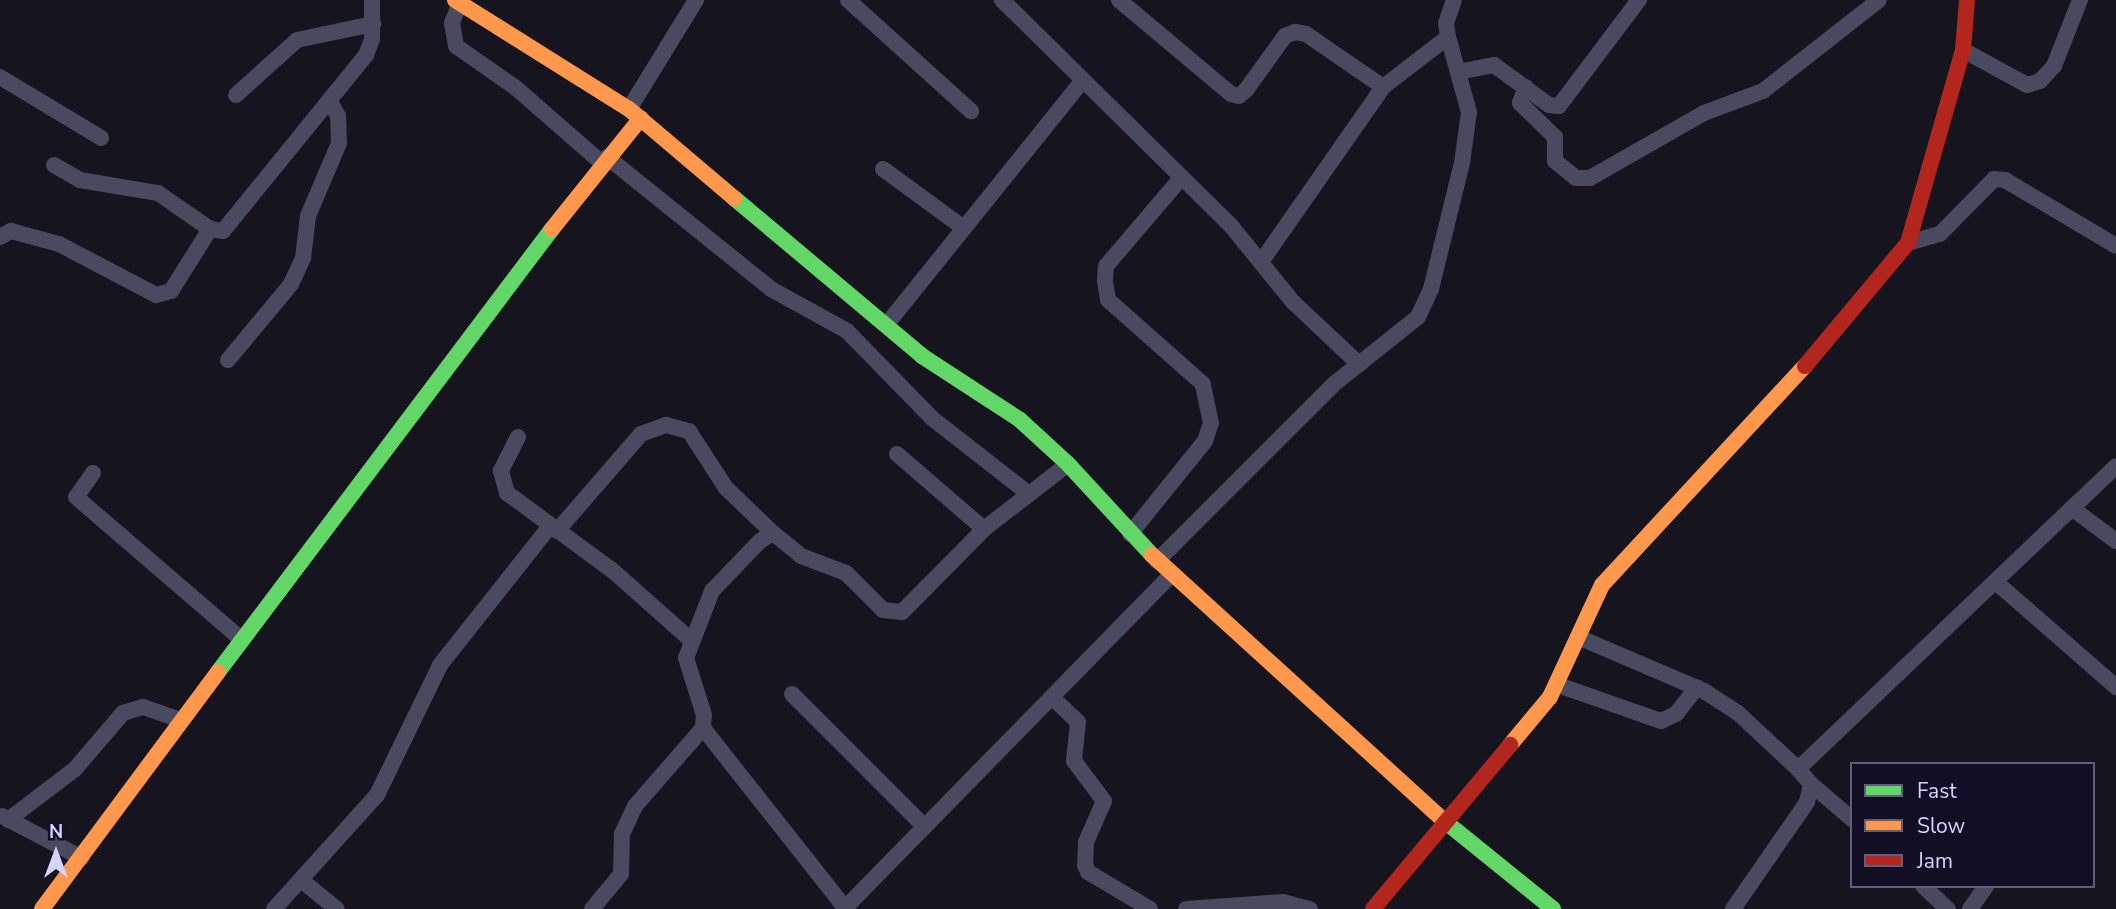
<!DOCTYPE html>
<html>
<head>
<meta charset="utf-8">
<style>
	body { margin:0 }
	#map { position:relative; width:2116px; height:909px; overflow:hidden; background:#16141f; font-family:"Nunito Sans",sans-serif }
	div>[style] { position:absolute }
	.street>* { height:16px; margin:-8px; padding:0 8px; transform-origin:8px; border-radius:8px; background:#49495f }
	.fast>* { height:16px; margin:-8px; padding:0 8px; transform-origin:8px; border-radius:8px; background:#63d668 }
	.slow>* { height:16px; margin:-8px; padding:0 8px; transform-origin:8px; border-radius:8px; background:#ff974d }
	.jam>* { height:16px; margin:-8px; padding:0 8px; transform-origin:8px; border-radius:8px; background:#b3261e }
	span { translate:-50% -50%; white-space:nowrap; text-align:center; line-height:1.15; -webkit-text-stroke:5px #120f24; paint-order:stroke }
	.legend { position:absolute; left:1850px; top:762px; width:245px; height:126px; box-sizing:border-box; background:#120f24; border:2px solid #605e7b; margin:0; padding:9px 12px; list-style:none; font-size:21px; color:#d6d4fd }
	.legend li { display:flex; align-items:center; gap:14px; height:35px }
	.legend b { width:35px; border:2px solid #605e7b }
	.north { position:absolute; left:21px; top:818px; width:70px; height:70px; -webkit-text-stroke:5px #120f24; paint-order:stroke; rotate:0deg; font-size:19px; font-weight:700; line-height:28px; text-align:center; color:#d6d4fd }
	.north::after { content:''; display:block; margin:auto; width:24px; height:32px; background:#d6d4fd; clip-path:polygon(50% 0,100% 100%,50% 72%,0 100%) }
</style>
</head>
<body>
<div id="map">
	<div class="street">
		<div style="left:848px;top:0;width:166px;rotate:42.1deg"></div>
		<div style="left:1002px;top:0;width:323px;rotate:44.6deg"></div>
		<div style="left:1232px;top:227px;width:97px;rotate:50.9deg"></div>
		<div style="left:1293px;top:302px;width:91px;rotate:43.2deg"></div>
		<div style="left:1119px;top:0;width:146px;rotate:40deg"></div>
		<div style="left:1231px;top:94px;width:8px;rotate:14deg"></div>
		<div style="left:1239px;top:96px;width:9px;rotate:-41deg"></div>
		<div style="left:1246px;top:90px;width:67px;rotate:-54.2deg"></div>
		<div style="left:1285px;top:36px;width:11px;rotate:-22deg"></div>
		<div style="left:1295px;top:32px;width:11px;rotate:10deg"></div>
		<div style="left:1306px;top:34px;width:93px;rotate:34.5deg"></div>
		<div style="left:460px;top:3px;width:22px;rotate:112deg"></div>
		<div style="left:452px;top:23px;width:23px;rotate:80deg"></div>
		<div style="left:456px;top:46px;width:73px;rotate:35deg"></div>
		<div style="left:516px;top:88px;width:114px;rotate:41.1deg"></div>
		<div style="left:1963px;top:50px;width:73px;rotate:28.7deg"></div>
		<div style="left:2027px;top:85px;width:14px;rotate:-17deg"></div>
		<div style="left:2040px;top:81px;width:21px;rotate:-47deg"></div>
		<div style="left:2054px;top:66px;width:71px;rotate:-68.5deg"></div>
		<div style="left:1458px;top:72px;width:37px;rotate:-11deg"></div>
		<div style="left:1494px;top:65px;width:68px;rotate:36deg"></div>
		<div style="left:1549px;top:105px;width:10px;rotate:6deg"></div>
		<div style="left:1559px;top:106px;width:133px;rotate:-53deg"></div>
		<div style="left:0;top:77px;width:118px;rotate:31.1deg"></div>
		<div style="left:1526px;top:87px;width:17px;rotate:111deg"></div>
		<div style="left:1520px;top:103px;width:49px;rotate:44.2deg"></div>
		<div style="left:1555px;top:137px;width:24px;rotate:90deg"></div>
		<div style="left:1555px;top:161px;width:27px;rotate:39deg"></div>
		<div style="left:1576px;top:178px;width:14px"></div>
		<div style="left:1590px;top:178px;width:131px;rotate:-29.7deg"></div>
		<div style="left:1704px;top:113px;width:63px;rotate:-20.4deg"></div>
		<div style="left:1763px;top:91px;width:147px;rotate:-38.1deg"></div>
		<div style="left:236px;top:95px;width:82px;rotate:-42deg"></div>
		<div style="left:297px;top:40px;width:78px;rotate:-11.9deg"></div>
		<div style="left:629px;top:109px;width:128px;rotate:-58.4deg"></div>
		<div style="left:607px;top:157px;width:211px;rotate:38.8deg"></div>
		<div style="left:771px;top:289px;width:87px;rotate:28.9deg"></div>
		<div style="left:847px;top:331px;width:123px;rotate:45.7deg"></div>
		<div style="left:933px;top:419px;width:122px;rotate:38deg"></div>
		<div style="left:54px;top:165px;width:30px;rotate:30deg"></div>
		<div style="left:80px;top:180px;width:79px;rotate:9.5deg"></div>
		<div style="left:158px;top:193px;width:63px;rotate:34.7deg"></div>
		<div style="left:210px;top:229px;width:13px;rotate:9deg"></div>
		<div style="left:223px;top:231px;width:227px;rotate:-50.9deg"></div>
		<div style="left:366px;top:55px;width:17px;rotate:-69deg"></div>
		<div style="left:372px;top:39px;width:39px;rotate:-90deg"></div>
		<div style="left:883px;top:169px;width:100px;rotate:36.1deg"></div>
		<div style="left:0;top:237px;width:13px;rotate:-29deg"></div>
		<div style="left:11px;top:231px;width:50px;rotate:15.2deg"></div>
		<div style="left:59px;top:244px;width:110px;rotate:27.7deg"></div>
		<div style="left:156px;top:295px;width:16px;rotate:-15deg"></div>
		<div style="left:171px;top:291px;width:73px;rotate:-57.8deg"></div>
		<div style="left:1908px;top:243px;width:33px;rotate:-16deg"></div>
		<div style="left:1940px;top:234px;width:77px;rotate:-45.5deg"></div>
		<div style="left:1994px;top:179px;width:11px;rotate:5deg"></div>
		<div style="left:2005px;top:180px;width:129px;rotate:30.7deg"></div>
		<div style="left:1261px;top:262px;width:213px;rotate:-55.1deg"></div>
		<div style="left:1383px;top:87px;width:82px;rotate:-37.6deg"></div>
		<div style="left:887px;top:324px;width:313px;rotate:-51.2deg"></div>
		<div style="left:228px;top:360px;width:99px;rotate:-50.3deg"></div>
		<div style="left:291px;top:284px;width:29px;rotate:-65deg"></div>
		<div style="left:303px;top:258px;width:42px;rotate:-83.2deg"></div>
		<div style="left:308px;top:216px;width:79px;rotate:-67deg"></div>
		<div style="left:339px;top:143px;width:27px;rotate:-92deg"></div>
		<div style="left:338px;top:116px;width:18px;rotate:-119deg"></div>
		<div style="left:518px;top:437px;width:38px;rotate:117deg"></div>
		<div style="left:501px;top:471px;width:23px;rotate:75deg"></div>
		<div style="left:507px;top:493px;width:130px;rotate:36.3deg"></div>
		<div style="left:612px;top:570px;width:107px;rotate:41.6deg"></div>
		<div style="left:897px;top:454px;width:115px;rotate:40.8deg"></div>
		<div style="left:93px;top:473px;width:29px;rotate:125deg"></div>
		<div style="left:76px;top:497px;width:216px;rotate:40.7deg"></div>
		<div style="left:2073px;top:509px;width:54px;rotate:36.7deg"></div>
		<div style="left:557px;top:531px;width:128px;rotate:-49.1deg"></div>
		<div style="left:641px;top:434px;width:27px;rotate:-20deg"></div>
		<div style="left:666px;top:425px;width:24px;rotate:15deg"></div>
		<div style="left:689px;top:431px;width:68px;rotate:57deg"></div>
		<div style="left:726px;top:488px;width:65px;rotate:43.8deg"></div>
		<div style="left:1130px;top:534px;width:119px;rotate:-51.1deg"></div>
		<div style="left:1205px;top:441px;width:19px;rotate:-72deg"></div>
		<div style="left:1211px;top:423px;width:40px;rotate:-102deg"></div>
		<div style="left:1203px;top:384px;width:127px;rotate:-138.5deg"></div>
		<div style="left:1108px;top:300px;width:20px;rotate:-99deg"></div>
		<div style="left:1105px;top:280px;width:14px;rotate:-86deg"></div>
		<div style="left:1106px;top:266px;width:117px;rotate:-49.5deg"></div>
		<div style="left:1157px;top:561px;width:250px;rotate:-45deg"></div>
		<div style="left:1334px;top:384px;width:107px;rotate:-38.6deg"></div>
		<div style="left:1418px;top:317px;width:31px;rotate:-65deg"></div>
		<div style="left:1431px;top:289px;width:130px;rotate:-76.2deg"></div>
		<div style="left:1462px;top:163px;width:51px;rotate:-82.2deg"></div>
		<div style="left:1469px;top:112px;width:78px;rotate:-105.6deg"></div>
		<div style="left:1448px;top:37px;width:14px;rotate:-98deg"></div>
		<div style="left:1446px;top:23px;width:24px;rotate:-71deg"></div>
		<div style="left:1998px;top:584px;width:157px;rotate:41.1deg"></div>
		<div style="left:1578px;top:637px;width:137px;rotate:23.2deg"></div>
		<div style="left:1704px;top:691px;width:40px;rotate:32.9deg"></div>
		<div style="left:1738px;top:713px;width:82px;rotate:43deg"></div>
		<div style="left:1558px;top:685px;width:109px;rotate:19.3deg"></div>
		<div style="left:1661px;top:721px;width:17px;rotate:-25deg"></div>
		<div style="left:1676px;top:714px;width:34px;rotate:-52deg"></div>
		<div style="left:792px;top:694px;width:187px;rotate:45deg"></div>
		<div style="left:1052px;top:697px;width:36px;rotate:44deg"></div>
		<div style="left:1078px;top:722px;width:39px;rotate:96deg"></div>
		<div style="left:1074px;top:761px;width:50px;rotate:53.1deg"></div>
		<div style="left:1104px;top:801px;width:45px;rotate:113.7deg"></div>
		<div style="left:1086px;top:842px;width:23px;rotate:92deg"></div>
		<div style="left:1085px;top:865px;width:8px;rotate:67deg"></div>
		<div style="left:1088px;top:872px;width:72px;rotate:30.8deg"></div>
		<div style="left:703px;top:728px;width:229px;rotate:51.7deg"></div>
		<div style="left:1811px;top:784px;width:54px;rotate:40.5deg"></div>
		<div style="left:2px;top:816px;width:90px;rotate:27.7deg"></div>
		<div style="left:8px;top:820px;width:84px;rotate:-37.3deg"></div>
		<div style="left:75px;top:769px;width:74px;rotate:-49.4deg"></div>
		<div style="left:123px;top:713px;width:21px;rotate:-17deg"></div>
		<div style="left:143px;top:707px;width:40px;rotate:18.9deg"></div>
		<div style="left:301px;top:880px;width:46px;rotate:38.9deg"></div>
		<div style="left:1923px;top:886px;width:34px;rotate:43deg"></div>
		<div style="left:274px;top:909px;width:154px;rotate:-47.9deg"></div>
		<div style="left:377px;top:795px;width:144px;rotate:-64.1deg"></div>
		<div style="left:440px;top:665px;width:177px;rotate:-51.6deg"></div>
		<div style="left:592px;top:909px;width:45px;rotate:-50.4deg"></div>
		<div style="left:621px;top:874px;width:40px;rotate:-88.6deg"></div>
		<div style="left:622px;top:834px;width:31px;rotate:-65deg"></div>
		<div style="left:635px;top:806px;width:103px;rotate:-48.9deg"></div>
		<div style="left:703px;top:728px;width:13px;rotate:-86deg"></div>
		<div style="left:704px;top:715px;width:60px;rotate:-107.5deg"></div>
		<div style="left:686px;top:658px;width:72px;rotate:-68.8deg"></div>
		<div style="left:712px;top:591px;width:69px;rotate:-46.2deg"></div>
		<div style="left:760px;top:541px;width:15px;rotate:-32deg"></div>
		<div style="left:773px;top:533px;width:36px;rotate:39deg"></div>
		<div style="left:801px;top:556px;width:48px;rotate:20.7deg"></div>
		<div style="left:846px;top:573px;width:52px;rotate:45deg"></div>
		<div style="left:883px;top:610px;width:19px;rotate:6deg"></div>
		<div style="left:902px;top:612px;width:117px;rotate:-45.3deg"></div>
		<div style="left:984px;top:529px;width:106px;rotate:-37.7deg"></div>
		<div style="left:844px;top:909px;width:469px;rotate:-45.6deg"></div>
		<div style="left:1186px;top:909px;width:97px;rotate:-4.1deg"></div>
		<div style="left:1283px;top:902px;width:28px;rotate:15deg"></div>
		<div style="left:1733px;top:909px;width:130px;rotate:-55.3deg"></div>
		<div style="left:1807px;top:802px;width:18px;rotate:-77deg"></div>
		<div style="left:1811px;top:784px;width:20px;rotate:-131deg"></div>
		<div style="left:1798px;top:769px;width:439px;rotate:-43.6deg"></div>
		<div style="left:1970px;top:909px;width:28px;rotate:-55deg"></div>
	</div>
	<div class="fast">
		<div style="left:734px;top:198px;width:246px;rotate:40deg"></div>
		<div style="left:922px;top:356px;width:117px;rotate:33.1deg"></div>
		<div style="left:1020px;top:420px;width:65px;rotate:42.5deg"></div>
		<div style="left:1068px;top:464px;width:124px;rotate:47.3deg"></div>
		<div style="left:218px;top:672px;width:555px;rotate:-52.99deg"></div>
		<div style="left:1442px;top:819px;width:143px;rotate:39deg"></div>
	</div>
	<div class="slow">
		<div style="left:455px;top:0;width:205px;rotate:32.1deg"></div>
		<div style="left:629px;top:109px;width:138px;rotate:40.3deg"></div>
		<div style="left:552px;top:229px;width:142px;rotate:-51.3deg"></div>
		<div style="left:1152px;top:555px;width:392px;rotate:42.3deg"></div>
		<div style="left:1510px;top:745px;width:62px;rotate:-50.2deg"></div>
		<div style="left:1550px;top:697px;width:123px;rotate:-65.1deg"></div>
		<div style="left:1602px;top:585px;width:299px;rotate:-47.2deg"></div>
		<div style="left:42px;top:909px;width:295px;rotate:-53.4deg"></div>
	</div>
	<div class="jam">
		<div style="left:1805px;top:366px;width:160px;rotate:-50.1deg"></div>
		<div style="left:1908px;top:243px;width:201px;rotate:-74.1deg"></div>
		<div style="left:1963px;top:50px;width:50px;rotate:-85.4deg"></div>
		<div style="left:1373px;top:909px;width:214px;rotate:-50.1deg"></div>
	</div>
	<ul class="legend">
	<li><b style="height:9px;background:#63d668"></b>Fast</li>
	<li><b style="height:9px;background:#ff974d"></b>Slow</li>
	<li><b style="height:9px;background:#b3261e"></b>Jam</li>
	</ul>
	<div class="north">N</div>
</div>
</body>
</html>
